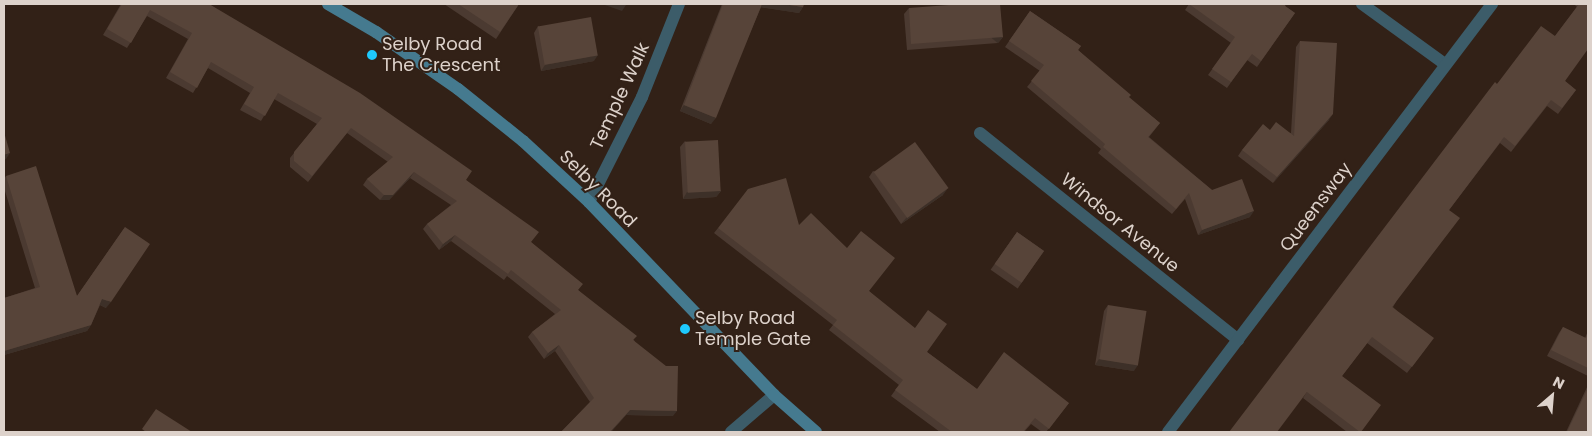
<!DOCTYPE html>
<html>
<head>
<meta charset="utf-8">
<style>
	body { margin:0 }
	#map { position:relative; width:1592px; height:436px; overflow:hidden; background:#322117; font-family:Poppins,sans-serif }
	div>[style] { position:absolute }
	.street>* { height:12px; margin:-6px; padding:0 6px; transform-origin:6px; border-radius:6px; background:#3c5c69 }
	.secondary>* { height:12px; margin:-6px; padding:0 6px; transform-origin:6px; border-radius:6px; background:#457a8f }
	.wall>* { inset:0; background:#4b3a31; transform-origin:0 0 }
	.shaded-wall>* { inset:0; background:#3d3028; transform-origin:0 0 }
	.building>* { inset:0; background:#574439; transform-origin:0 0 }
	.dots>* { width:14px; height:14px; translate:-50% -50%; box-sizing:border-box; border:2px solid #322117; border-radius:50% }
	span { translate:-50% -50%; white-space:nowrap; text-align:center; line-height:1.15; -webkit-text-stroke:4px #322117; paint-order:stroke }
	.poi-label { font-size:18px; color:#ddd2cb }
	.left { translate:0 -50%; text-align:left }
	.street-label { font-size:18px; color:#ddd2cb }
	.frame { position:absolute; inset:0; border:5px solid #ddd2cb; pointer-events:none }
	.north { position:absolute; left:1527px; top:371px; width:50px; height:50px; -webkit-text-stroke:4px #322117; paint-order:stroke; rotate:27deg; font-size:14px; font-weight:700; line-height:20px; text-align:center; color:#ddd2cb }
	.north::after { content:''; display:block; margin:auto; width:18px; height:22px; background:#ddd2cb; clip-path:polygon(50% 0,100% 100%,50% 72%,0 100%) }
</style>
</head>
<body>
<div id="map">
	<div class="street">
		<div style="left:1362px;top:4px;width:102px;rotate:35.9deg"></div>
		<div style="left:980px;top:133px;width:331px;rotate:38.7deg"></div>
		<div style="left:589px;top:202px;width:118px;rotate:-63.2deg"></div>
		<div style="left:642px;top:97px;width:100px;rotate:-68.3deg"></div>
		<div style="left:731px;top:432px;width:57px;rotate:-40.7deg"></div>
		<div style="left:1168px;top:432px;width:537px;rotate:-52.87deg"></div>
	</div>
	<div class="secondary">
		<div style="left:328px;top:4px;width:56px;rotate:30.3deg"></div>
		<div style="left:376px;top:32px;width:100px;rotate:34.8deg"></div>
		<div style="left:458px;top:89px;width:83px;rotate:38.7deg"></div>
		<div style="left:523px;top:141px;width:90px;rotate:42.7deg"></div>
		<div style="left:589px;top:202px;width:267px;rotate:46.2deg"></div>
		<div style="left:774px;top:395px;width:56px;rotate:41.4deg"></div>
	</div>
	<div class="wall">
		<div style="clip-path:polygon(121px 4px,209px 4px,466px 180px,531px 242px,578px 290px,634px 340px,673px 416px,626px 415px,611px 432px,561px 432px,590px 402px,555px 351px,544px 359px,528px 337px,532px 332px,555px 314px,507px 276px,504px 280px,451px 241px,439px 250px,423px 229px,427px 224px,451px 205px,410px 178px,389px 200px,380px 200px,363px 185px,367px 179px,388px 162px,347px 133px,308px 182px,290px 167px,290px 158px,317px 124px,274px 99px,261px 121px,240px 110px,250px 93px,208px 68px,193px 93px,166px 78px,188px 39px,147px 16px,127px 48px,103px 35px)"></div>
		<div style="clip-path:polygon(444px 4px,519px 4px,496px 39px)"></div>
		<div style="clip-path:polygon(722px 4px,804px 4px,803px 7px,799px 13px,761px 7px,711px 124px,680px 111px)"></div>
		<div style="clip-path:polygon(1189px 4px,1285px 6px,1295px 13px,1257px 67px,1247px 60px,1227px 88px,1208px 75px,1231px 43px,1185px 10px)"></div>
		<div style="clip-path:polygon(1574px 4px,1588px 4px,1565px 81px,1576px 90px,1558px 114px,1547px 106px,1511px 152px,1500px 143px,1449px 210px,1393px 307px,1429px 344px,1407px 373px,1367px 343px,1342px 376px,1361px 432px,1347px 432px,1303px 398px,1497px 84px,1555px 36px,1577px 7px)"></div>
		<div style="clip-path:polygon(909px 8px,1003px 37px,998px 43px,907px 50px,904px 14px)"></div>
		<div style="clip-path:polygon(1030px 11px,1081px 46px,1078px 50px,1129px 98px,1160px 123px,1149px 137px,1212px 190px,1250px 217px,1198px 235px,1185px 199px,1172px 214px,1098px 153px,1101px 149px,1027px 87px,1040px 71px,1005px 47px)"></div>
		<div style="clip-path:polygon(538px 26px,594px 61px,541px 71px,534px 33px)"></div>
		<div style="clip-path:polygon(1300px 41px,1329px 120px,1273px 183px,1238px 156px,1242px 150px,1270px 130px,1291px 133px,1296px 47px)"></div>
		<div style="clip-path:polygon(685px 141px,721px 191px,716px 197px,683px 199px,680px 147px)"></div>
		<div style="clip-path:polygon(873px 171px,943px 195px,901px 224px,869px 177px)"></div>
		<div style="clip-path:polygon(6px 176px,77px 296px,125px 227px,106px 308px,100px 305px,91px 325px,87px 331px,4px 355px,4px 298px,35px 288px,4px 188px,4px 179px)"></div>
		<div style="clip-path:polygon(799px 225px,869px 291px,927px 352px,977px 389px,1069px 403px,1046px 432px,1042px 432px,1031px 424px,1024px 432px,940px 432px,891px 396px,899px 385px,829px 330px,833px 325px,714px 233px,718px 228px)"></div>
		<div style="left:1017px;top:232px;width:33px;height:46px;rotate:35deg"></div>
		<div style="clip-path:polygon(1108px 305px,1134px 371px,1095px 365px,1104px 311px)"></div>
		<div style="clip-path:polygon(1563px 327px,1585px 338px,1588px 331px,1588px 376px,1547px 356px,1559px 333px)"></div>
		<div style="clip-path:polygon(1588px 385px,1588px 432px,1566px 432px)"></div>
	</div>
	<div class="shaded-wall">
		<div style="clip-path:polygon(602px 4px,623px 4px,626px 5px,622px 11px)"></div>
		<div style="clip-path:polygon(762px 4px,783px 4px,803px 7px,799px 13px,759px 7px)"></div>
		<div style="left:1003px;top:37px;width:8px;height:92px;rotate:130deg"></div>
		<div style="clip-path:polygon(598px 55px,594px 61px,541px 71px,545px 65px)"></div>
		<div style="clip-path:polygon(684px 105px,716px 118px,711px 124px,680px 111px)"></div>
		<div style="clip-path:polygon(1333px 114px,1329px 120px,1273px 183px,1277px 177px)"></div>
		<div style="clip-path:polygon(10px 153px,6px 159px,4px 160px,4px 155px)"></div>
		<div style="clip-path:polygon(414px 172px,410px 178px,389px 200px,380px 200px,384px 195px)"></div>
		<div style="clip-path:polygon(948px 188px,943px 195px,901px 224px,906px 218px)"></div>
		<div style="clip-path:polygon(721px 191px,716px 197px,683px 199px,687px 192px)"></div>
		<div style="clip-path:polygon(1254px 211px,1250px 217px,1198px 235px,1202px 230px)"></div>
		<div style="clip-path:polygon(455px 235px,451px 241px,439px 250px,443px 244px)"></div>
		<div style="clip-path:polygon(102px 299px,111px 302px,106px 308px,98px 304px)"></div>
		<div style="clip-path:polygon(91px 325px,87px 331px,4px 355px,4px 351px)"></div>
		<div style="clip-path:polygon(559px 345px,555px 351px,544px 359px,548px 353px)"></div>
		<div style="clip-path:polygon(1099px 359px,1138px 365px,1134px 371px,1095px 365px)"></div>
		<div style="clip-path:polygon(630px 410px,677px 411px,673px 416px,626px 415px,611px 432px,610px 432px)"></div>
	</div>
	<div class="building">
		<div style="clip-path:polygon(122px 4px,209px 4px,360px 93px,472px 171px,466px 180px,539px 232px,531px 242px,583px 284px,578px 290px,637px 336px,633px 340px,666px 366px,678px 366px,677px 411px,630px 410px,610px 432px,561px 432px,594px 398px,559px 345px,548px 353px,532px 332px,561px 310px,511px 270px,508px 274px,455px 235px,443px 244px,427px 224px,457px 201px,414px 172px,393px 195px,384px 195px,367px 179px,393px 157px,351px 128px,312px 176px,294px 161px,294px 152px,322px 118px,278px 93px,265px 116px,244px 104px,254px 87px,211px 62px,197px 88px,170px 72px,192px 33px,150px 10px,131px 43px,107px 29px)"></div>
		<div style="clip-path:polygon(458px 4px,519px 4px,500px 32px)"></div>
		<div style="clip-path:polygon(723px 4px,762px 4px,716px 118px,684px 105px)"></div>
		<div style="clip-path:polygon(783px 4px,804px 4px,803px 7px)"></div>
		<div style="clip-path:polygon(962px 4px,1000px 4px,1003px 37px,911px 44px,909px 8px)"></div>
		<div style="clip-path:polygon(1189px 4px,1286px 4px,1285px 6px,1295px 13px,1261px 61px,1252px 54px,1231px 82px,1212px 69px,1235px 37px)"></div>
		<div style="clip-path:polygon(1579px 4px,1588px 4px,1588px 49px,1565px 81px,1576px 90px,1562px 108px,1551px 100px,1515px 146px,1504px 137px,1449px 210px,1460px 218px,1392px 307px,1434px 338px,1412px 367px,1372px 337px,1342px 376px,1381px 405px,1361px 432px,1360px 432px,1307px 392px,1277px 432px,1229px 432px,1495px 82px,1497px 84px,1541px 26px,1555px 36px)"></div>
		<div style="clip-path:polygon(1030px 11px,1081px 46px,1078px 50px,1131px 95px,1129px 97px,1160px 123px,1148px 137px,1212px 190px,1242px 179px,1254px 211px,1202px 230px,1189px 193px,1176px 209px,1103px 147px,1105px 144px,1031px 81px,1044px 65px,1009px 41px)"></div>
		<div style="left:591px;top:17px;width:39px;height:54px;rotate:80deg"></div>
		<div style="clip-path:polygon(1300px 41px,1337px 43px,1333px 114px,1277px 177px,1242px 150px,1263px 124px,1270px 130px,1276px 122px,1294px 136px)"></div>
		<div style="clip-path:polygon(4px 132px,10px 153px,4px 155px)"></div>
		<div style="left:718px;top:140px;width:51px;height:33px;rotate:87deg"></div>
		<div style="left:915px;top:142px;width:57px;height:51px;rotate:54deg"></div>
		<div style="clip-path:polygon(36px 166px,77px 296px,125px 227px,150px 244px,111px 302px,102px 299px,91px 325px,4px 351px,4px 298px,40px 287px,6px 176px)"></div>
		<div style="clip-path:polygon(786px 178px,799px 225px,811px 213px,847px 248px,861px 231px,895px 258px,869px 291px,915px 328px,928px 310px,947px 324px,927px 352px,977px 389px,1004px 352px,1069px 403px,1049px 429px,1035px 418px,1023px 432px,952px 432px,895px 390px,903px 380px,833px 325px,837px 320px,718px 228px,748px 189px)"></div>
		<div style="left:1017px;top:232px;width:33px;height:39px;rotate:35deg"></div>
		<div style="left:1108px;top:305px;width:39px;height:55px;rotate:9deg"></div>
		<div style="clip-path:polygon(1563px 327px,1586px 338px,1588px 334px,1588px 368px,1551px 350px)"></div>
		<div style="clip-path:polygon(1588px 388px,1588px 432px,1567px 432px)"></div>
		<div style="clip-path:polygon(156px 409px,192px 432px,146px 432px,142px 429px)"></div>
	</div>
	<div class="dots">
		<div style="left:372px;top:55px;background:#1ec9fd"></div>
		<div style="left:685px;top:329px;background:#1ec9fd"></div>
	</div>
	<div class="poi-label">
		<span class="left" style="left:382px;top:55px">Selby Road<br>The Crescent</span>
		<span class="left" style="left:695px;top:329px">Selby Road<br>Temple Gate</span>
	</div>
	<div class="street-label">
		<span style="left:620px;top:96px;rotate:-65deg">Temple Walk</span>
		<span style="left:598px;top:189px;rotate:45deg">Selby Road</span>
		<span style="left:1316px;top:207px;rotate:-53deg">Queensway</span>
		<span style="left:1120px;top:223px;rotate:39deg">Windsor Avenue</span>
	</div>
	<div class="frame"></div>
	<div class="north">N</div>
</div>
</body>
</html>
